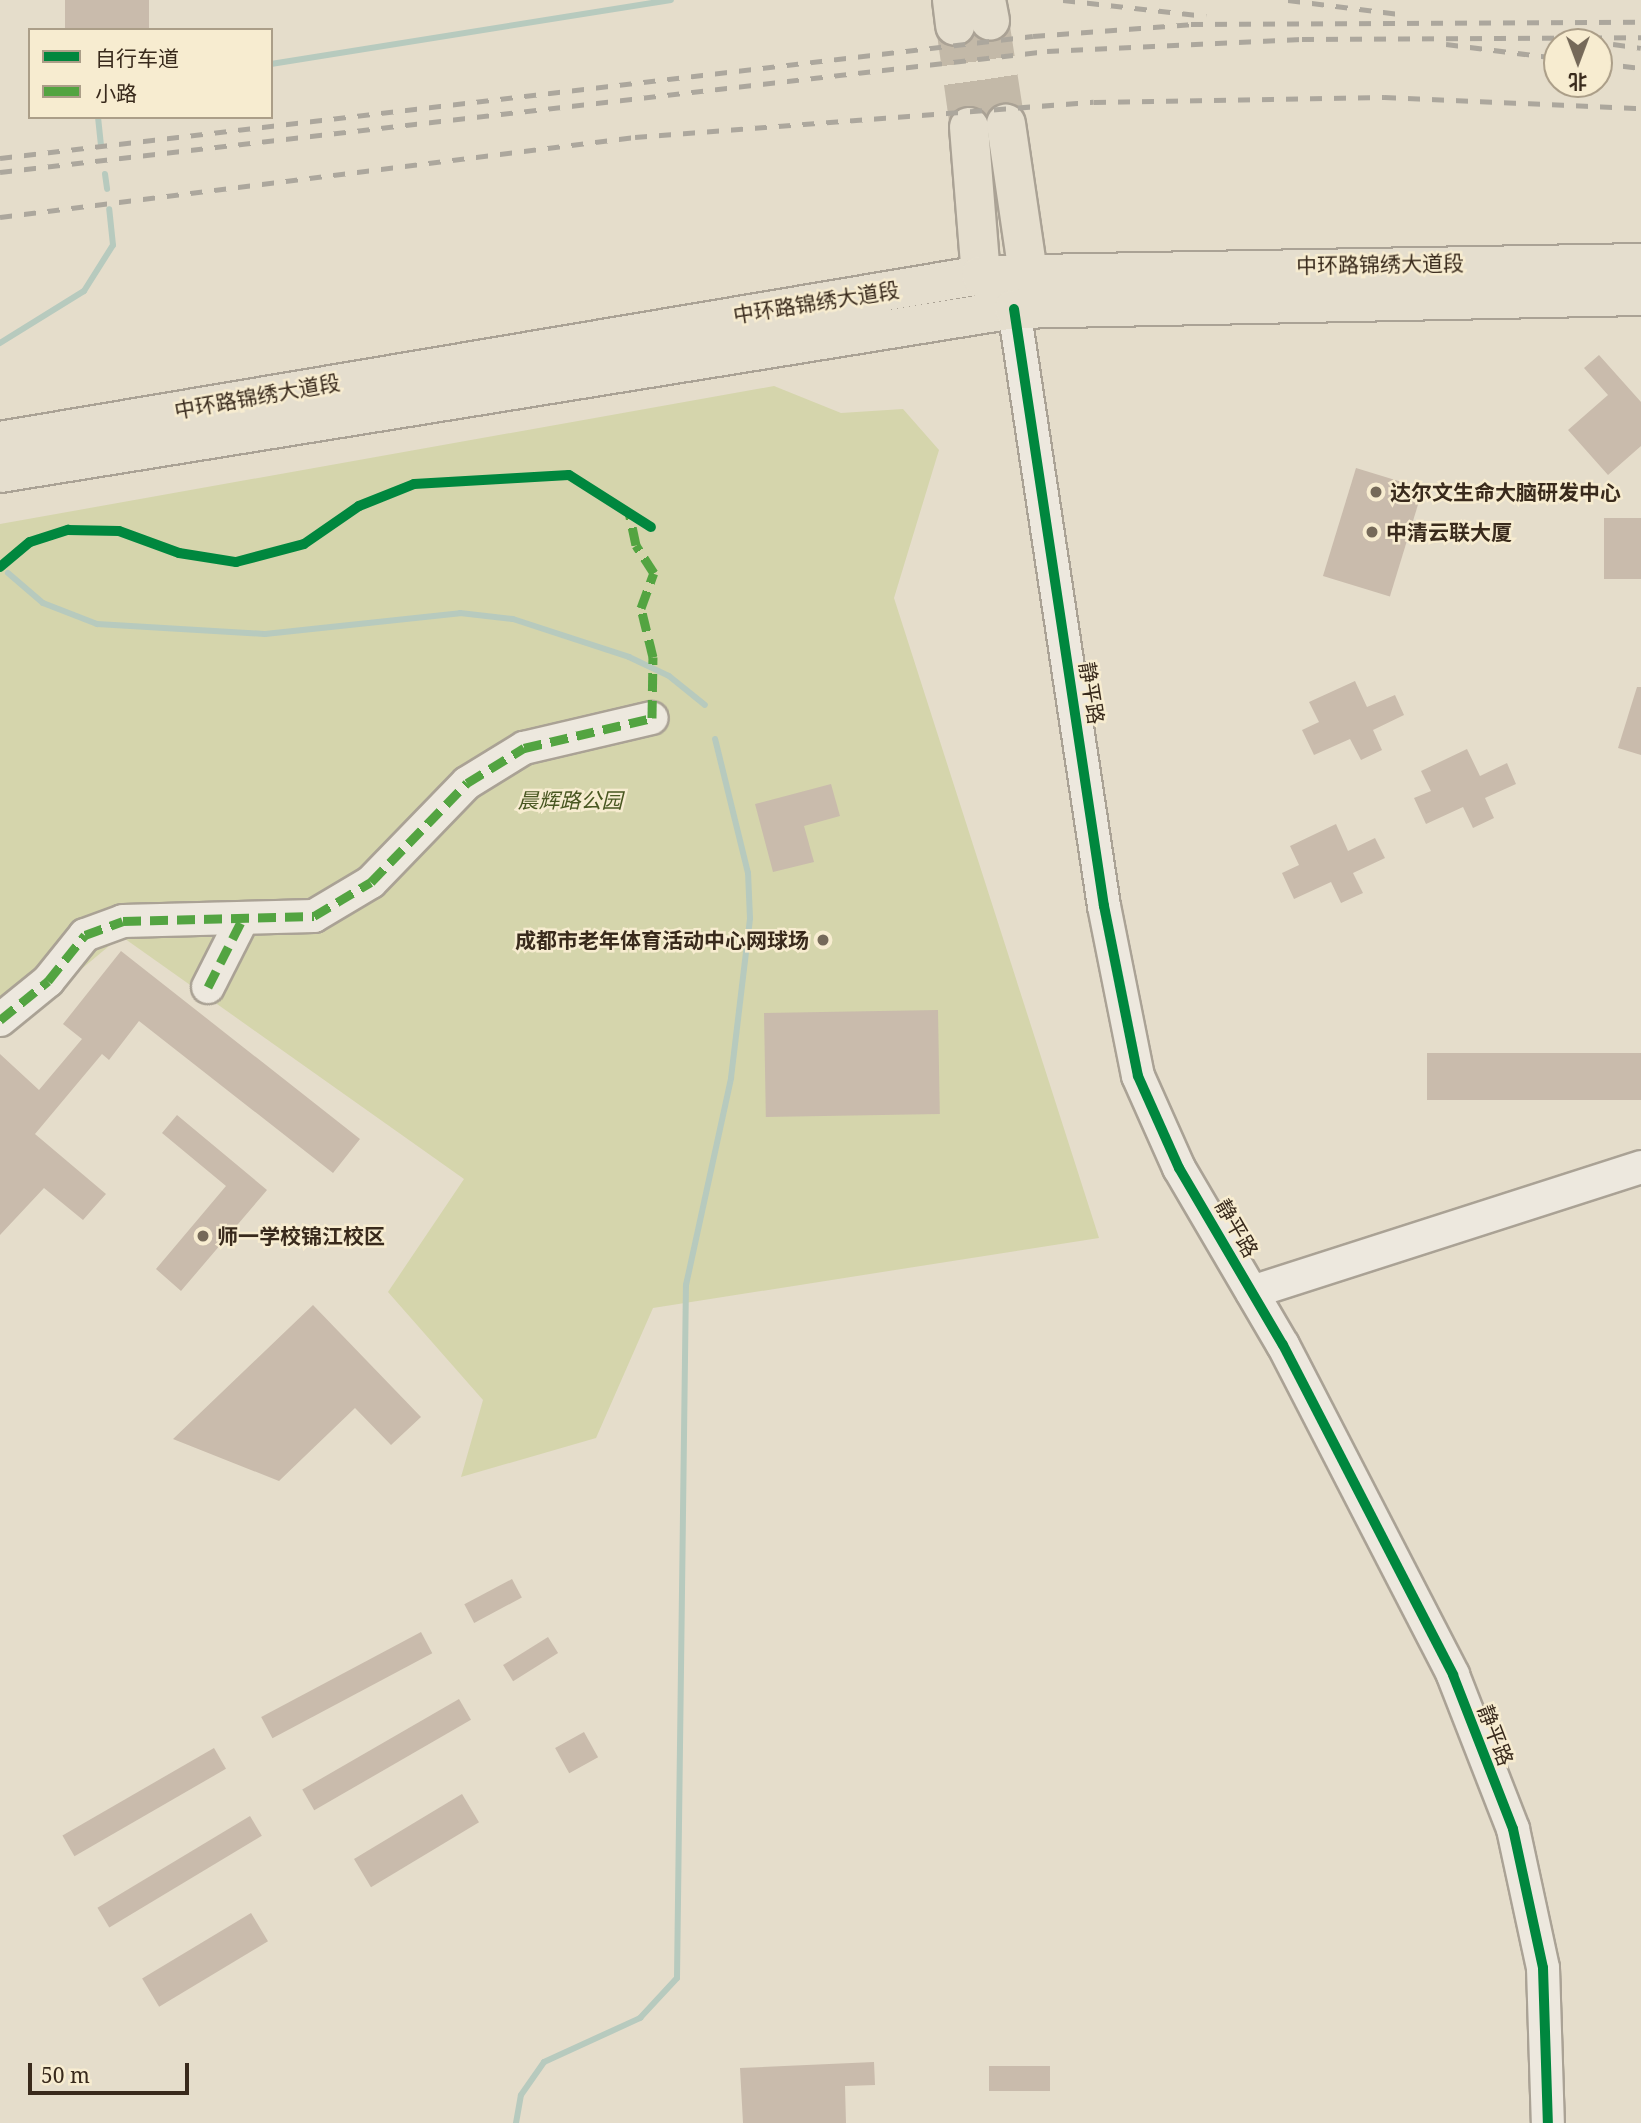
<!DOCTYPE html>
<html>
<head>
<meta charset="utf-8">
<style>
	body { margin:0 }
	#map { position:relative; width:1641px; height:2123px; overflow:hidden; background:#e5ddcb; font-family:"Noto Serif","Noto Sans SC",serif }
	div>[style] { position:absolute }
	.green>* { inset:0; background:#d5d5ac }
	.stream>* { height:6px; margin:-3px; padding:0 3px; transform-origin:3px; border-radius:3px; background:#b7cabe }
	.building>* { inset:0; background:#c9bbac; transform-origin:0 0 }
	.major-tunnel>* { height:38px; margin-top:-19px; transform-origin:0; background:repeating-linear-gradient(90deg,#c3b9a8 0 38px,transparent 0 57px) }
	.roads { filter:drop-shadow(2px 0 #aaa295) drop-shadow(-2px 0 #aaa295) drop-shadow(0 2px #aaa295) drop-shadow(0 -2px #aaa295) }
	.minor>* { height:32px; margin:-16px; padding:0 16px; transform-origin:16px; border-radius:16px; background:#ede8de }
	.major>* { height:38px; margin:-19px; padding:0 19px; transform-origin:19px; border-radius:19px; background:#e5dece }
	.rail>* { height:5px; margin-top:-2.5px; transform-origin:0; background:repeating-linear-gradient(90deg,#aca79d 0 12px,transparent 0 24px) }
	.quiet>* { height:9px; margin-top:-4.5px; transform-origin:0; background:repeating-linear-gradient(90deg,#53a441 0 18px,transparent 0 27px) }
	.cycleway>* { height:10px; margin:-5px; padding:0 5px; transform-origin:5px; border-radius:5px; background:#00873e }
	.dots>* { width:19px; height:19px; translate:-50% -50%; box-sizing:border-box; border:4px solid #f7ecd0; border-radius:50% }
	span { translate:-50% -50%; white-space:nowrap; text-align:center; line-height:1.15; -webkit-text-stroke:5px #f7ecd0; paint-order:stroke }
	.street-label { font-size:21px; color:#392a1c }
	.poi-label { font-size:21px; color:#392a1c; font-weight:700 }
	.left { translate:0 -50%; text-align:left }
	.right { translate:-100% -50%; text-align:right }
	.park-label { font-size:21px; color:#495721; font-style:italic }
	.legend { position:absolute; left:28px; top:28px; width:245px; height:91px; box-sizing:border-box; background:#f7ecd0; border:2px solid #ab9e88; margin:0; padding:9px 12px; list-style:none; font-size:21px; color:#392a1c }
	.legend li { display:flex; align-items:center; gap:14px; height:35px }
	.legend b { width:35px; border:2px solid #ab9e88 }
	.north { position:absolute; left:1543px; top:28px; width:70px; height:70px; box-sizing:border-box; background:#f7ecd0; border:2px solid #ab9e88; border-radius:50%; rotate:180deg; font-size:19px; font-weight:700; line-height:28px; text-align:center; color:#392a1c }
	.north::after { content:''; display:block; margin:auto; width:24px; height:32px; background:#756959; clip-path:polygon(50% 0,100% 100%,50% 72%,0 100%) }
	.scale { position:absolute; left:28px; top:2063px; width:161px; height:32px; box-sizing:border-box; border:4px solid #392a1c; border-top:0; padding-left:9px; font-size:21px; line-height:24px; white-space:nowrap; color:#392a1c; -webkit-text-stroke:5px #f7ecd0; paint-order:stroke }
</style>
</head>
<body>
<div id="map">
	<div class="green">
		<div style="clip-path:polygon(774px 386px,841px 413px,903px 409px,939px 450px,894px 598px,1099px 1238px,653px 1308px,596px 1438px,461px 1477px,483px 1400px,388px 1292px,464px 1179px,121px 936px,0 1037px,0 524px)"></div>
	</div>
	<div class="stream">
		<div style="left:271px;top:64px;width:405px;rotate:-9.1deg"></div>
		<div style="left:98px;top:117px;width:28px;rotate:84deg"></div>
		<div style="left:105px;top:174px;width:15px;rotate:82deg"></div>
		<div style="left:0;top:343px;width:99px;rotate:-31.8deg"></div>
		<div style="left:84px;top:291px;width:54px;rotate:-57.8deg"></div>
		<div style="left:113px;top:245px;width:36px;rotate:-96deg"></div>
		<div style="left:8px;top:573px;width:46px;rotate:40.6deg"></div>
		<div style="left:43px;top:603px;width:58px;rotate:21.3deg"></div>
		<div style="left:97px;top:624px;width:168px;rotate:3.4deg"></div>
		<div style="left:265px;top:634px;width:196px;rotate:-6.1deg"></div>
		<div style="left:460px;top:613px;width:53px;rotate:6.5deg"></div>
		<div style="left:513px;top:619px;width:122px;rotate:18.1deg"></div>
		<div style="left:629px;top:657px;width:44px;rotate:25.4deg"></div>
		<div style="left:669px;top:676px;width:46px;rotate:38.9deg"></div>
		<div style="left:516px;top:2123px;width:28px;rotate:-80deg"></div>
		<div style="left:521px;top:2095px;width:40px;rotate:-55.1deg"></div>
		<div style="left:544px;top:2062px;width:106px;rotate:-24.6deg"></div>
		<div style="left:640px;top:2018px;width:54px;rotate:-47.2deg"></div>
		<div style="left:677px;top:1978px;width:693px;rotate:-89.26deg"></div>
		<div style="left:686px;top:1285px;width:212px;rotate:-77.7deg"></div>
		<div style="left:731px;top:1078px;width:161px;rotate:-83.2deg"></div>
		<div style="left:750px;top:918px;width:45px;rotate:-92.5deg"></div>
		<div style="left:748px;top:873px;width:138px;rotate:-103.8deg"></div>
	</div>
	<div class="building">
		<div style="left:65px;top:0;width:84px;height:30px"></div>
		<div style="clip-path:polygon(1599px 355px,1641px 402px,1641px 446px,1608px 475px,1568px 430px,1608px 395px,1584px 368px)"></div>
		<div style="left:1356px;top:468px;width:70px;height:113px;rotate:17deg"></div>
		<div style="left:1641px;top:518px;width:61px;height:37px;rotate:90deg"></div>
		<div style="clip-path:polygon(1355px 681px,1367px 707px,1395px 695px,1404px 715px,1373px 730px,1382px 750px,1361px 760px,1350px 739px,1314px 755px,1302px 730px,1319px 722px,1309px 702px)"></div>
		<div style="clip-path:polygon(1637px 687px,1641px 687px,1641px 755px,1618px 748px)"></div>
		<div style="clip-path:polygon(1467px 749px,1480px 776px,1507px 763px,1516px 784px,1485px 798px,1494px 818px,1473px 828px,1463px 807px,1426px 824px,1414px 798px,1431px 791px,1421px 771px)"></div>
		<div style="clip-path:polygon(831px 784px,840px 816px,804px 826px,814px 862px,773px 872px,755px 804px)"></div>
		<div style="clip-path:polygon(1336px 824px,1348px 851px,1375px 838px,1385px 858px,1353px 873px,1363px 893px,1341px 903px,1331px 882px,1294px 899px,1282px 873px,1299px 865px,1290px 846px)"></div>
		<div style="clip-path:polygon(121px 951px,360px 1139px,333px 1173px,139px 1021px,109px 1060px,102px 1054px,35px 1134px,106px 1194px,83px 1220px,44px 1188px,0 1235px,0 1054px,39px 1090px,82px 1039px,63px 1024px)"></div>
		<div style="left:938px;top:1010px;width:104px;height:174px;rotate:89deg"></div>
		<div style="left:1641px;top:1053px;width:47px;height:214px;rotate:90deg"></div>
		<div style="clip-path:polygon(177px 1115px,267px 1190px,181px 1291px,156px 1269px,226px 1186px,162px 1133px)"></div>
		<div style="clip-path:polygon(313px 1305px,421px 1417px,391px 1445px,355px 1408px,279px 1481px,173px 1439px)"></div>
		<div style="left:512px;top:1579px;width:21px;height:54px;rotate:62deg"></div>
		<div style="left:421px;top:1632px;width:24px;height:181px;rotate:62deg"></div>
		<div style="left:548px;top:1637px;width:19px;height:53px;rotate:58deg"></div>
		<div style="left:459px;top:1699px;width:24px;height:181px;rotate:60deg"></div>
		<div style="left:584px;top:1732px;width:29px;height:33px;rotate:61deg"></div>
		<div style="left:214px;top:1748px;width:24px;height:175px;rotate:60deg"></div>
		<div style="left:462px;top:1794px;width:33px;height:126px;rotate:59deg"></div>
		<div style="left:250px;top:1816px;width:23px;height:178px;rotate:59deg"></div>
		<div style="left:251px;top:1913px;width:33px;height:127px;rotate:59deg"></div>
		<div style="clip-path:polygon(874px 2062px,875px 2085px,845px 2086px,846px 2123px,743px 2123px,740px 2068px)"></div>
		<div style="left:989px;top:2066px;width:61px;height:25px"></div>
	</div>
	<div class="major-tunnel">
		<div style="left:990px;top:21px;width:104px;rotate:81.2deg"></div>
		<div style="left:955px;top:26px;width:102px;rotate:82.1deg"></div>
	</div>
	<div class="roads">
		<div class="minor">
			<div style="left:1014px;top:309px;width:604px;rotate:81.43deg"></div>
			<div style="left:1104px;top:906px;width:173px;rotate:78.7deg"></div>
			<div style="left:1138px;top:1076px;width:101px;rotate:66deg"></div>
			<div style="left:1179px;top:1168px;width:205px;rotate:59.6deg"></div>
			<div style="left:1283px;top:1345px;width:371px;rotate:62.7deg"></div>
			<div style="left:1453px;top:1675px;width:165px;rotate:68.7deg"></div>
			<div style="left:1513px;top:1829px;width:142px;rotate:77.8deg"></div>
			<div style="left:1543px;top:1968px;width:155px;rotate:88.2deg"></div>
			<div style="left:208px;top:987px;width:73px;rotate:-63.1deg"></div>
			<div style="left:0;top:1020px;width:62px;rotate:-39.1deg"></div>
			<div style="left:48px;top:981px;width:59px;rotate:-51.2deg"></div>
			<div style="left:85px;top:935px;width:40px;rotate:-20.2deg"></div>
			<div style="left:123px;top:921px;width:191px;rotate:-1.5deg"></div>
			<div style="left:314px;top:916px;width:66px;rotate:-30.8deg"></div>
			<div style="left:371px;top:882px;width:138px;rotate:-45.9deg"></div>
			<div style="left:467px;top:783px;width:67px;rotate:-31.6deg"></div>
			<div style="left:524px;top:748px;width:131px;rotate:-13.2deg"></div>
			<div style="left:1252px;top:1292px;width:409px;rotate:-17.8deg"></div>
		</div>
		<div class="major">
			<div style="left:952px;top:0;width:26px;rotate:83deg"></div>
			<div style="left:986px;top:0;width:21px;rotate:79deg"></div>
			<div style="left:969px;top:127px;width:148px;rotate:85.4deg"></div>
			<div style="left:981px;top:275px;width:47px;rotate:45.9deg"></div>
			<div style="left:1014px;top:309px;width:39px;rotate:-69deg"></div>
			<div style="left:1028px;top:273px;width:151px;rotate:-98.4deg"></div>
			<div style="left:0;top:441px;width:995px;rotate:-9.6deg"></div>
			<div style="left:981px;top:275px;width:660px;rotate:-1.04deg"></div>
			<div style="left:0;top:473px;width:1027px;rotate:-9.19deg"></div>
			<div style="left:1014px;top:309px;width:627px;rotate:-1.19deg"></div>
		</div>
	</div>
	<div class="rail">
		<div style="left:1063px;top:0;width:144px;rotate:6.4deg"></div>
		<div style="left:1288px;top:0;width:112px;rotate:7.2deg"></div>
		<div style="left:1446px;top:44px;width:112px;rotate:7.2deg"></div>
		<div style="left:1613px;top:44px;width:28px;rotate:8deg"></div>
		<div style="left:1599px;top:63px;width:42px;rotate:6.8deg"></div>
		<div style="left:0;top:158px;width:1040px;rotate:-6.74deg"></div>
		<div style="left:1033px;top:36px;width:158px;rotate:-4.3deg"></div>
		<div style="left:1191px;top:24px;width:450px;rotate:-0.3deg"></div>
		<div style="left:0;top:172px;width:1054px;rotate:-6.59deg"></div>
		<div style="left:1047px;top:51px;width:255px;rotate:-2.7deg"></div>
		<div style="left:1302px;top:39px;width:339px;rotate:-0.3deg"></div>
		<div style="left:0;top:217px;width:640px;rotate:-7.18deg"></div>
		<div style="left:635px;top:137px;width:460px;rotate:-4.4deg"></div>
		<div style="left:1094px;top:102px;width:290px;rotate:-1deg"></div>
		<div style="left:1384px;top:97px;width:257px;rotate:2.5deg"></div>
	</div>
	<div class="quiet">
		<div style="left:208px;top:987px;width:73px;rotate:-63.1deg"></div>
		<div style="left:0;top:1020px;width:62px;rotate:-39.1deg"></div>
		<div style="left:48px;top:981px;width:59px;rotate:-51.2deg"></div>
		<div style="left:85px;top:935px;width:40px;rotate:-20.2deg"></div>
		<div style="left:123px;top:921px;width:191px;rotate:-1.5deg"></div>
		<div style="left:314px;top:916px;width:66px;rotate:-30.8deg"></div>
		<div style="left:371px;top:882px;width:138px;rotate:-45.9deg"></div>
		<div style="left:467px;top:783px;width:67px;rotate:-31.6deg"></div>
		<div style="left:524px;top:748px;width:131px;rotate:-13.2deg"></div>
		<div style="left:652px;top:718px;width:61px;rotate:-89.1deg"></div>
		<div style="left:653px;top:657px;width:50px;rotate:-103.8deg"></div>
		<div style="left:641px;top:608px;width:37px;rotate:-70deg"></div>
		<div style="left:654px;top:573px;width:33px;rotate:-123deg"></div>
		<div style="left:636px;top:545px;width:34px;rotate:-102deg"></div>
	</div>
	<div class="cycleway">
		<div style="left:1014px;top:309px;width:604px;rotate:81.43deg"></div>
		<div style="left:1104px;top:906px;width:173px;rotate:78.7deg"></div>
		<div style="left:1138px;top:1076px;width:101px;rotate:66deg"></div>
		<div style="left:1179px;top:1168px;width:205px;rotate:59.6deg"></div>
		<div style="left:1283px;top:1345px;width:371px;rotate:62.7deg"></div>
		<div style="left:1453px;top:1675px;width:165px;rotate:68.7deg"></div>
		<div style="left:1513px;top:1829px;width:142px;rotate:77.8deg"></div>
		<div style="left:1543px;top:1968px;width:155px;rotate:88.2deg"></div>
		<div style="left:0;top:567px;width:39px;rotate:-40deg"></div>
		<div style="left:30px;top:542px;width:40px;rotate:-18deg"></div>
		<div style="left:68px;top:530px;width:51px;rotate:1.1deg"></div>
		<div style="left:119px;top:531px;width:64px;rotate:20.1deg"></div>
		<div style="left:179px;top:553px;width:58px;rotate:9deg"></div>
		<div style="left:236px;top:562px;width:70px;rotate:-14.8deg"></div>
		<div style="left:304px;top:544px;width:67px;rotate:-34.6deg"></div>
		<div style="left:359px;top:506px;width:59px;rotate:-21.8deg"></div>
		<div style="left:414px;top:484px;width:155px;rotate:-3.3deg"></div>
		<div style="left:569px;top:475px;width:97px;rotate:32.4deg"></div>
	</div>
	<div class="dots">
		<div style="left:1376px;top:492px;background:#756959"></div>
		<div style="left:1372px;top:532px;background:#756959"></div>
		<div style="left:823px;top:940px;background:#756959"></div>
		<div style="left:203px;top:1236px;background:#756959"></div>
	</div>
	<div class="street-label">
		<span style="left:1380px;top:264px;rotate:-1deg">中环路锦绣大道段</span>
		<span style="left:816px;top:302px;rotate:-9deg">中环路锦绣大道段</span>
		<span style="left:257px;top:396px;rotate:-10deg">中环路锦绣大道段</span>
		<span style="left:1092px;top:693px;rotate:81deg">静平路</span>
		<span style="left:1237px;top:1228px;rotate:60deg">静平路</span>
		<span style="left:1496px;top:1735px;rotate:69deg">静平路</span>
	</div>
	<div class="poi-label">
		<span class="left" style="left:1390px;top:492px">达尔文生命大脑研发中心</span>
		<span class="left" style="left:1386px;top:532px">中清云联大厦</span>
		<span class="right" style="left:809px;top:940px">成都市老年体育活动中心网球场</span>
		<span class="left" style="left:217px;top:1236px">师一学校锦江校区</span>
	</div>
	<div class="park-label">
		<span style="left:570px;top:800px">晨辉路公园</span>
	</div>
	<ul class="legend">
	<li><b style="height:9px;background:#00873e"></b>自行车道</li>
	<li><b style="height:9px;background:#53a441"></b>小路</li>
	</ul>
	<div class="north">北</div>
	<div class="scale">50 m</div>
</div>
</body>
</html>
